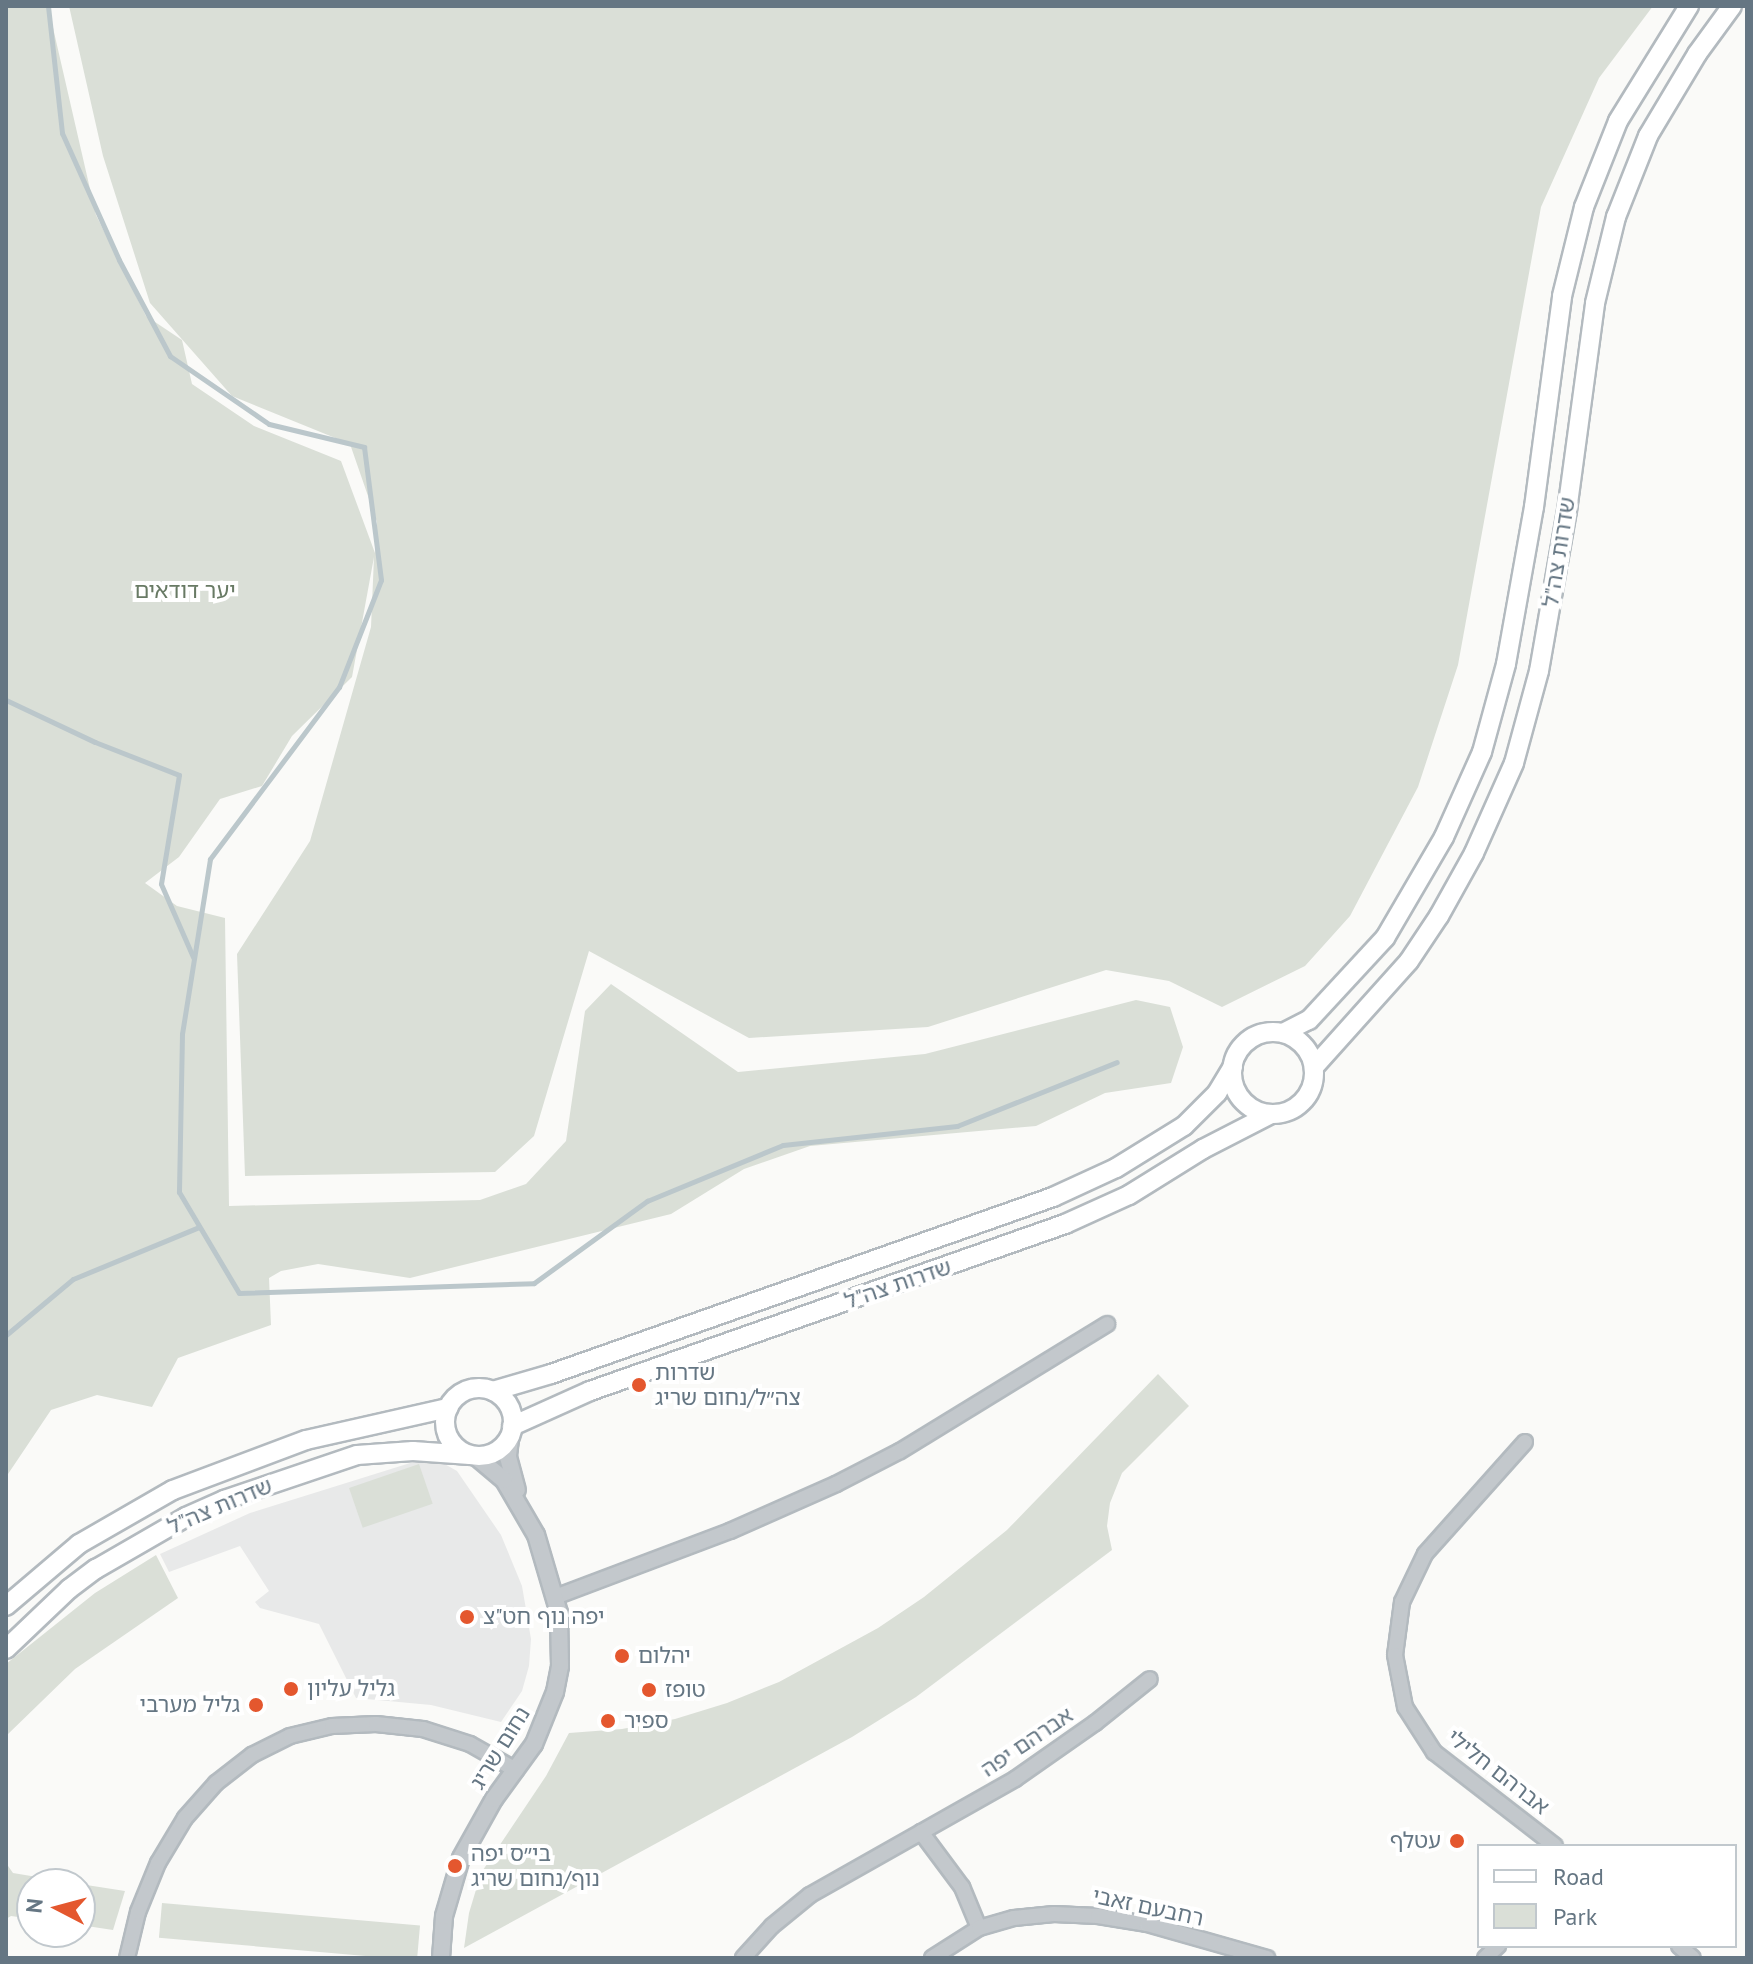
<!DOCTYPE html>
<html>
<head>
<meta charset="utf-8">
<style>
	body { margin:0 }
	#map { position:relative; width:1753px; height:1964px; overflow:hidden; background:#fafaf8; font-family:"PT Sans","Noto Sans Hebrew",sans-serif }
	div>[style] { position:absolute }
	.built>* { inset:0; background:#e8e9e9 }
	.green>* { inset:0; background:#dadfd7; transform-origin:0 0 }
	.stream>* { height:5px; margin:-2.5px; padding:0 2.5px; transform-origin:2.5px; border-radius:2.5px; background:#bbc7cb }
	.roads { filter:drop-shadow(2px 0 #b3babf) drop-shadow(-2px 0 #b3babf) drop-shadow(0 2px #b3babf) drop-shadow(0 -2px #b3babf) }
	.minor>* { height:14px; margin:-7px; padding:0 7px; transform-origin:7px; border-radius:7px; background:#c3c8cc }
	.tertiary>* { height:16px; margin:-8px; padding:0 8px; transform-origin:8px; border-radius:8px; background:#c3c8cc }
	.secondary>* { height:18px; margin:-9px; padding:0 9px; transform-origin:9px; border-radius:9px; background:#fff }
	.secondary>.ring { margin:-9px; padding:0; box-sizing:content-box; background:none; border:18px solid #fff; border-radius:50% }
	.dots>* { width:22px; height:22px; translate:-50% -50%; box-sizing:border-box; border:4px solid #fff; border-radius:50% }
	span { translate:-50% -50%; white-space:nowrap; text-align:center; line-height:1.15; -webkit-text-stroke:8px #fff; paint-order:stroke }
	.street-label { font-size:22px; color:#657683 }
	.park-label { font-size:22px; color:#687a64 }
	.poi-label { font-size:22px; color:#657683 }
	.left { translate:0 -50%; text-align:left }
	.right { translate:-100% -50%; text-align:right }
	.frame { position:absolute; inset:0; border:8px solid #657683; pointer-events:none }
	.legend { position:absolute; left:1477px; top:1844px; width:260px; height:104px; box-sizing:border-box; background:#fff; border:2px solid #c1c8cd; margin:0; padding:10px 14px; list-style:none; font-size:24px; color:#657683 }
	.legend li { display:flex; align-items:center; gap:16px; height:40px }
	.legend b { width:40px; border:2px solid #c1c8cd }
	.north { position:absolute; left:16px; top:1868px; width:80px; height:80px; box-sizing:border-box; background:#fff; border:2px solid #c1c8cd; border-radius:50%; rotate:276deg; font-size:22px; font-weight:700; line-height:32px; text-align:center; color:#657683 }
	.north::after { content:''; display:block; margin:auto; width:28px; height:36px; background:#e4572e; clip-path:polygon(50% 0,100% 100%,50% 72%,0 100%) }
</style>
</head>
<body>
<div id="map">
	<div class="built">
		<div style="clip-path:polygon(423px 1459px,441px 1462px,457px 1471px,501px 1535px,522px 1586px,531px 1639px,529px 1666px,522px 1691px,501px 1722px,431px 1705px,356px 1698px,319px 1624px,260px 1608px,255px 1602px,269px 1591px,240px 1546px,169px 1572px,160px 1554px,250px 1513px)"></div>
	</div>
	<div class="green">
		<div style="clip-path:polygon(6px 6px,48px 6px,96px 215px,146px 316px,182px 340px,192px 384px,254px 426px,341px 461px,375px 553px,377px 522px,350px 444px,232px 396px,150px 303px,103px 156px,69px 6px,1653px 6px,1599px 78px,1541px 207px,1458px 665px,1418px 787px,1350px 916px,1305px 966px,1222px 1007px,1169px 981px,1106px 970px,928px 1027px,749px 1038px,589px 951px,534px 1136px,495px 1172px,245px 1176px,237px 954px,310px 841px,371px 627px,374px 557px,352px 677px,292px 736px,262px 786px,220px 799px,179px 857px,145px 883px,177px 906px,225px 918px,229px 1206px,480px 1200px,526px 1184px,566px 1141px,585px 1011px,611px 984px,738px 1072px,925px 1054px,1136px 1000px,1170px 1007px,1183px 1047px,1171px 1083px,1105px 1093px,1036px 1126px,810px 1146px,744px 1169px,671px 1214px,410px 1278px,318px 1264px,281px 1271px,269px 1278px,271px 1325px,178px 1358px,152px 1407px,97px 1395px,51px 1410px,6px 1477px)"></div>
		<div style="clip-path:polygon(1158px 1374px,1189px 1406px,1122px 1473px,1110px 1503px,1107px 1526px,1112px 1550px,916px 1697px,852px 1737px,464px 1948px,469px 1913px,481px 1873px,546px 1776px,569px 1733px,622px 1729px,675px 1719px,727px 1703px,779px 1682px,878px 1628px,924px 1597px,1007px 1530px)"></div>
		<div style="left:419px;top:1464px;width:42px;height:74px;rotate:71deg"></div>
		<div style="clip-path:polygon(156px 1555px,178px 1598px,75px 1669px,6px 1736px,6px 1664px,95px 1593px)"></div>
		<div style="clip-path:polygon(6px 1863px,13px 1873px,79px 1884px,32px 1884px,32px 1919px,11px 1916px,6px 1919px)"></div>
		<div style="clip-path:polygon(80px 1884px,125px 1891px,113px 1930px,80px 1925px)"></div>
		<div style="left:162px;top:1903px;width:259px;height:35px;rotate:5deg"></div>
	</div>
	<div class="stream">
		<div style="left:48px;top:6px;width:128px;rotate:83.7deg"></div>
		<div style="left:62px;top:133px;width:139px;rotate:65.8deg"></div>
		<div style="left:119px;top:260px;width:109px;rotate:62deg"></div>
		<div style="left:170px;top:356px;width:120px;rotate:34.5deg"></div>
		<div style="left:269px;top:424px;width:98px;rotate:13.6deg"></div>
		<div style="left:364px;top:447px;width:134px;rotate:82.7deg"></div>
		<div style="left:381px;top:580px;width:115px;rotate:111.4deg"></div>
		<div style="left:339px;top:687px;width:215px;rotate:126.9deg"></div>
		<div style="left:210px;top:859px;width:177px;rotate:99.1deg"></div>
		<div style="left:182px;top:1034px;width:158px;rotate:91.1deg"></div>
		<div style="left:179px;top:1192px;width:117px;rotate:59.3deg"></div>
		<div style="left:239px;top:1293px;width:295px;rotate:-1.9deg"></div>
		<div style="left:534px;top:1283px;width:140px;rotate:-36deg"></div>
		<div style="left:647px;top:1201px;width:147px;rotate:-22.4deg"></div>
		<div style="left:783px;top:1145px;width:175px;rotate:-6.2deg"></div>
		<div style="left:957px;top:1126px;width:172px;rotate:-21.8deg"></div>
		<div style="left:6px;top:700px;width:98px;rotate:25.3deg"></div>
		<div style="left:95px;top:742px;width:90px;rotate:21.4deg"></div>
		<div style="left:179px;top:775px;width:110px;rotate:99.4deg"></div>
		<div style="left:161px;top:884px;width:80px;rotate:66.3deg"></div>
		<div style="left:6px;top:1335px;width:87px;rotate:-39.9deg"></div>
		<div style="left:73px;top:1279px;width:136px;rotate:-22.4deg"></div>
	</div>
	<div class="roads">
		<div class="minor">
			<div style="left:1525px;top:1442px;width:150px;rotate:131.8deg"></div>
			<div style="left:1425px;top:1554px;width:53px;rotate:115.6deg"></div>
			<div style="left:1402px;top:1602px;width:53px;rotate:97.5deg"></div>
			<div style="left:1395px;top:1655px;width:53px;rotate:79.1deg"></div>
			<div style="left:1405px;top:1707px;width:54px;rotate:57.2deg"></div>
			<div style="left:1434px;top:1752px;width:153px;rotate:37.8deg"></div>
			<div style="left:555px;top:1597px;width:187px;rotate:-20.7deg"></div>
			<div style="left:730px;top:1531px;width:116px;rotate:-23.9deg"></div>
			<div style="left:836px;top:1484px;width:72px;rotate:-27.3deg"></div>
			<div style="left:900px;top:1451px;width:243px;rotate:-31.5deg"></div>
			<div style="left:921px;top:1832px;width:69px;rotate:53.3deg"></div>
			<div style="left:962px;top:1887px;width:44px;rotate:67.5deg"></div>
			<div style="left:1679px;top:1946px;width:18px;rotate:41deg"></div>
			<div style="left:127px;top:1958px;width:47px;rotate:-76.6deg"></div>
			<div style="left:138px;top:1912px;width:53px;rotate:-67.8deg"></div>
			<div style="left:158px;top:1863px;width:52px;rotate:-59deg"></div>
			<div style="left:185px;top:1818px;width:47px;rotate:-48.5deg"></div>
			<div style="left:216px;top:1783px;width:46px;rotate:-37.9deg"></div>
			<div style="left:252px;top:1755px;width:42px;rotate:-26.6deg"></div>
			<div style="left:290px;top:1736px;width:43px;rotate:-13.4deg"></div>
			<div style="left:332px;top:1726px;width:44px;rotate:-2.6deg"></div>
			<div style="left:376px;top:1724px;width:47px;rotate:6.1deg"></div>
			<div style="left:423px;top:1729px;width:49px;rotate:17.7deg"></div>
			<div style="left:470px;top:1744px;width:53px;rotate:29.5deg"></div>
			<div style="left:743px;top:1958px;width:43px;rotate:-47.8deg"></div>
			<div style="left:772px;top:1926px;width:49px;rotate:-39.2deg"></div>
			<div style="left:810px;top:1895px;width:236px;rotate:-29.5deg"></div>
			<div style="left:1015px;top:1779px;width:98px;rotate:-35deg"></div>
			<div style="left:1095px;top:1723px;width:70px;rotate:-38.7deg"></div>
			<div style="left:932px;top:1958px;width:56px;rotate:-32.6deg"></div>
			<div style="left:979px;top:1928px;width:36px;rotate:-16deg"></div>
			<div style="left:1014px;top:1918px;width:40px;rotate:-5.7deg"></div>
			<div style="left:1054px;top:1914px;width:44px;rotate:2.6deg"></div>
			<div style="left:1098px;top:1916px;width:50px;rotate:9.3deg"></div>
			<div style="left:1147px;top:1924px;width:125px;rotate:15.8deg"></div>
			<div style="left:1485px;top:1958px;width:18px;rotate:-43deg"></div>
		</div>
		<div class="tertiary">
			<div style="left:511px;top:1431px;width:26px;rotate:97deg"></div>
			<div style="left:508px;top:1457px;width:34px;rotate:75deg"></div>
			<div style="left:441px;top:1958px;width:42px;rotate:-85.9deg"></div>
			<div style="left:444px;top:1916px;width:60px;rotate:-73.7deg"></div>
			<div style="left:461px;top:1858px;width:68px;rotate:-60.8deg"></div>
			<div style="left:494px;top:1799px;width:68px;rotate:-54deg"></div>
			<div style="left:534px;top:1744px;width:56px;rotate:-68deg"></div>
			<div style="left:555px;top:1692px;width:26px;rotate:-79deg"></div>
			<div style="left:560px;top:1666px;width:53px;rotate:-91.1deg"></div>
			<div style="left:559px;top:1613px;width:81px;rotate:-106.4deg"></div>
			<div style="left:536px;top:1535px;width:64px;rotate:-120.2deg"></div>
			<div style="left:504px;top:1480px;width:38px;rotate:-140deg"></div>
		</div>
		<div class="secondary">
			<div class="ring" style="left:1232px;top:1032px;width:64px;height:64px"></div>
			<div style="left:1283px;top:1033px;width:29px;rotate:-27deg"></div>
			<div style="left:1309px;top:1020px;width:112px;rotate:-47.2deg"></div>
			<div style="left:1385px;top:938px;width:117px;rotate:-59.7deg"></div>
			<div style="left:1444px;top:837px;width:93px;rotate:-65.9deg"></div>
			<div style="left:1482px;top:752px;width:91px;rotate:-74.7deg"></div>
			<div style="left:1506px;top:664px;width:159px;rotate:-79.9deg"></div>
			<div style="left:1534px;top:507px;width:213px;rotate:-82.4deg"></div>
			<div style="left:1562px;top:296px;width:92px;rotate:-76.1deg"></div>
			<div style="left:1584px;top:207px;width:92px;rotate:-68.4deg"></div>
			<div style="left:1618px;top:121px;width:135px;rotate:-58.3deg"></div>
			<div style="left:1314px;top:1067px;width:142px;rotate:-48.1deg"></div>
			<div style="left:1409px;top:961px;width:54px;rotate:-56.3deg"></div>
			<div style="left:1439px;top:916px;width:72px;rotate:-60.9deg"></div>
			<div style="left:1474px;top:853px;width:98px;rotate:-66deg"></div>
			<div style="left:1514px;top:763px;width:95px;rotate:-74.8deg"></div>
			<div style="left:1539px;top:671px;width:162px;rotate:-80.1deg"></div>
			<div style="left:1567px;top:511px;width:210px;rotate:-82.3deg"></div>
			<div style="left:1595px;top:303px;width:89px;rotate:-76.3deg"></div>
			<div style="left:1616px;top:217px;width:87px;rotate:-68.4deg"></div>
			<div style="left:1648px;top:136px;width:96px;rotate:-59.1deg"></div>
			<div style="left:1697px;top:54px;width:59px;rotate:-53.9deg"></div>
			<div class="ring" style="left:445px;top:1388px;width:50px;height:50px"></div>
			<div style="left:493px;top:1391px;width:60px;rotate:-16.3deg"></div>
			<div style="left:551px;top:1374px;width:532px;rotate:-19.42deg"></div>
			<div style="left:1053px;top:1197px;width:69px;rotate:-24.7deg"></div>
			<div style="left:1116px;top:1168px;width:80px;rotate:-31.7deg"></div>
			<div style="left:1184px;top:1126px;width:47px;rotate:-45deg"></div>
			<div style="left:1217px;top:1093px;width:31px;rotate:-59deg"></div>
			<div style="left:512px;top:1426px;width:85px;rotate:-24.2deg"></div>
			<div style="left:590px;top:1391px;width:504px;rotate:-19.37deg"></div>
			<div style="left:1065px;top:1224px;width:70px;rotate:-24.4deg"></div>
			<div style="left:1129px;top:1195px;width:87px;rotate:-31.9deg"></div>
			<div style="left:1203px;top:1149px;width:76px;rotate:-27.2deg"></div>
			<div style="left:6px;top:1606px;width:96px;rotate:-40.3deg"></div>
			<div style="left:79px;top:1544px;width:108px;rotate:-29.9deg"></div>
			<div style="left:173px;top:1490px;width:142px;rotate:-20.6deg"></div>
			<div style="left:306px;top:1440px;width:146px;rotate:-12.7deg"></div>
			<div style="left:6px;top:1649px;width:87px;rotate:-43.6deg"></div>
			<div style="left:69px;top:1589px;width:34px;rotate:-37deg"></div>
			<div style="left:96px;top:1569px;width:104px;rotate:-30deg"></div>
			<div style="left:186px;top:1517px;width:42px;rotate:-24.1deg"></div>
			<div style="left:224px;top:1500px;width:140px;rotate:-18.7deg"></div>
			<div style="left:357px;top:1455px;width:56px;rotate:-4.1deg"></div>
			<div style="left:413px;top:1451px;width:57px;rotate:4deg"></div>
		</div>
	</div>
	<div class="dots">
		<div style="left:639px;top:1385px;background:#e4572e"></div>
		<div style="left:467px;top:1617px;background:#e4572e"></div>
		<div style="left:622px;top:1656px;background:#e4572e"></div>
		<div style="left:291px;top:1689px;background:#e4572e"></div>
		<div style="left:649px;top:1690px;background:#e4572e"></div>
		<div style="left:256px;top:1705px;background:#e4572e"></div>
		<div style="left:608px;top:1721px;background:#e4572e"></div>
		<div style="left:1457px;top:1841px;background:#e4572e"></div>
		<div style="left:455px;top:1866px;background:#e4572e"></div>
	</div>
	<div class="street-label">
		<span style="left:1559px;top:552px;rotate:-81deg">שדרות צה"ל</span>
		<span style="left:898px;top:1284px;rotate:-19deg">שדרות צה"ל</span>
		<span style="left:220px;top:1506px;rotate:-23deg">שדרות צה"ל</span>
		<span style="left:1027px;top:1742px;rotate:-34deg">אברהם יפה</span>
		<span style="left:500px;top:1748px;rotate:-58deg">נחום שריג</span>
		<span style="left:1498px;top:1772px;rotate:38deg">אברהם חלילי</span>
		<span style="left:1148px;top:1907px;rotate:12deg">רחבעם זאבי</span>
	</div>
	<div class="park-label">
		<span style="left:185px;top:591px">יער דודאים</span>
	</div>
	<div class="poi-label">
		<span class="left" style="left:655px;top:1385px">שדרות<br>צה״ל/נחום שריג</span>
		<span class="left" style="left:483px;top:1617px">יפה נוף חט"צ</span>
		<span class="left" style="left:638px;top:1656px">יהלום</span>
		<span class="left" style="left:307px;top:1689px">גליל עליון</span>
		<span class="left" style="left:665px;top:1690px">טופז</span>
		<span class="right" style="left:240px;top:1705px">גליל מערבי</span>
		<span class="left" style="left:624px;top:1721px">ספיר</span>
		<span class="right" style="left:1441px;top:1841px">עטלף</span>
		<span class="left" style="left:471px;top:1866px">בי״ס יפה<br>נוף/נחום שריג</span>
	</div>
	<div class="frame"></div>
	<ul class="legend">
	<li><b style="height:10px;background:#fff"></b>Road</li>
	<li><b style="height:22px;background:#dadfd7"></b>Park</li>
	</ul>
	<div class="north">N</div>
</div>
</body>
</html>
